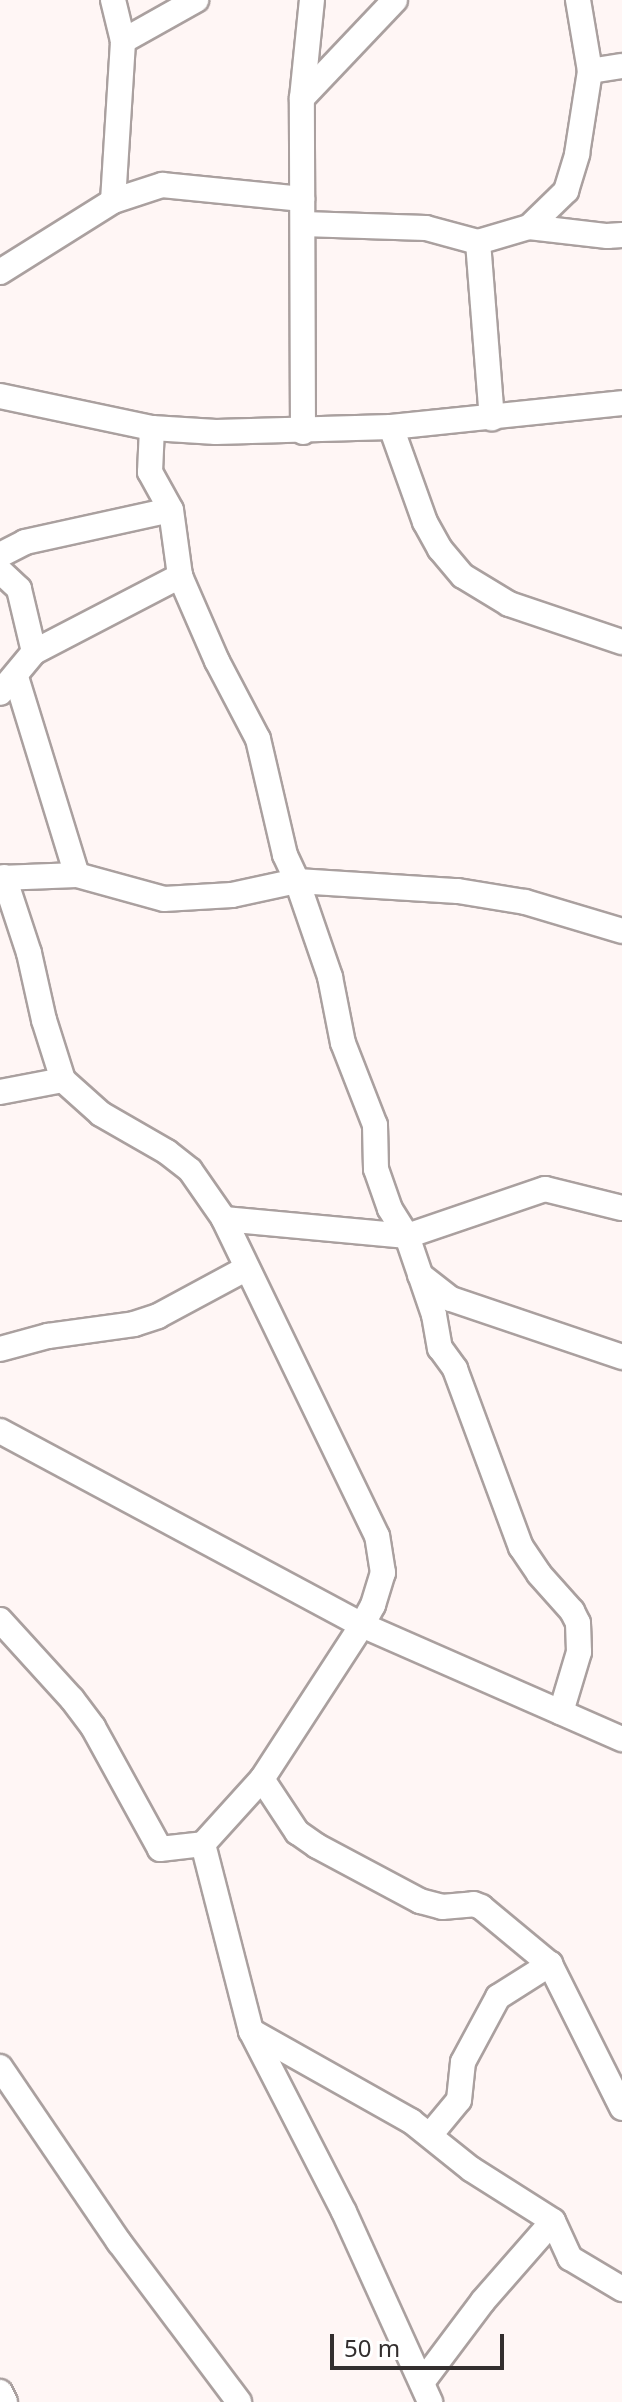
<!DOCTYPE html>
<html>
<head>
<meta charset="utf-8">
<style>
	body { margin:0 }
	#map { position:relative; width:622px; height:2402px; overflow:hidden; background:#fff6f5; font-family:"Noto Sans",sans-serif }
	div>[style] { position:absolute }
	.roads { filter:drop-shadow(2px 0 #aaa09f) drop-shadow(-2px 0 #aaa09f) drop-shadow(0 2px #aaa09f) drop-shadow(0 -2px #aaa09f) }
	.street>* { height:24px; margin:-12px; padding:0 12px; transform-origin:12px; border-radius:12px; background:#fff }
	span { translate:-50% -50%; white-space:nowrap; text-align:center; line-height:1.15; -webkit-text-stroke:8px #fff; paint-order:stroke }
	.scale { position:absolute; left:330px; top:2334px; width:174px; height:36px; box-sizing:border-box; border:4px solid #332e2e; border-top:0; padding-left:10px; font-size:24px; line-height:28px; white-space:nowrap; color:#332e2e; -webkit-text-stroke:6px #fff; paint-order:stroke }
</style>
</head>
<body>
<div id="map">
	<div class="roads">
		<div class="street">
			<div style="left:123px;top:41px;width:84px;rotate:-29.3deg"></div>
			<div style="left:590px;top:71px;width:32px;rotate:-9deg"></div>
			<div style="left:302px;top:98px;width:135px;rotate:-46.5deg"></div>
			<div style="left:113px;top:201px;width:160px;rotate:-86.4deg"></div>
			<div style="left:123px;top:41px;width:42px;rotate:-103.7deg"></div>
			<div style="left:303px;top:224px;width:123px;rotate:1.9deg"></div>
			<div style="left:426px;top:228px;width:54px;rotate:15.1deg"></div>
			<div style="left:478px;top:242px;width:53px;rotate:-16.4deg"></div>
			<div style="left:529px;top:227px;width:79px;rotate:6.6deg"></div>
			<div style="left:607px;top:236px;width:15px;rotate:-4deg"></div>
			<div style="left:529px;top:227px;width:52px;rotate:-44.2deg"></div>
			<div style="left:566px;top:191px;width:39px;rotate:-73deg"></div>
			<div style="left:577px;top:154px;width:84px;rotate:-81.1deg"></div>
			<div style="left:590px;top:71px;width:72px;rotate:-99.6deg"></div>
			<div style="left:478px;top:242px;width:177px;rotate:85.5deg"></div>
			<div style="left:0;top:272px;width:133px;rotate:-32.1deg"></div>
			<div style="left:113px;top:201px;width:52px;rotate:-18.1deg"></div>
			<div style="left:162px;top:185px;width:141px;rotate:5.7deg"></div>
			<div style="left:0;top:396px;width:155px;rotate:11.9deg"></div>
			<div style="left:152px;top:428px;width:64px;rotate:3.6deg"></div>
			<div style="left:216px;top:432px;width:175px;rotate:-1.6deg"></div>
			<div style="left:391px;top:427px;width:232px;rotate:-5.9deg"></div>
			<div style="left:391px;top:427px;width:101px;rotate:70.3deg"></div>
			<div style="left:425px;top:522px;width:31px;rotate:61deg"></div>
			<div style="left:440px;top:549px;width:35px;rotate:50deg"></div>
			<div style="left:463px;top:576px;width:54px;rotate:31.3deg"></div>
			<div style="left:509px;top:604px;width:119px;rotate:18.6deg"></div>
			<div style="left:152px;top:428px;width:44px;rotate:92.6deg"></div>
			<div style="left:150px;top:472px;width:43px;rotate:61.1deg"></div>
			<div style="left:171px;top:510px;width:67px;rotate:82.2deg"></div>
			<div style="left:180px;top:576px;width:93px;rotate:66.5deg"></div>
			<div style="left:217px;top:661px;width:88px;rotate:62.3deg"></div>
			<div style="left:258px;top:739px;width:119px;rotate:76.9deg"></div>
			<div style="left:285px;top:855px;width:29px;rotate:65deg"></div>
			<div style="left:297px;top:881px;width:102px;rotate:71deg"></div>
			<div style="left:330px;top:977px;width:67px;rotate:78.9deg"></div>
			<div style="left:343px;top:1043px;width:88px;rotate:68.7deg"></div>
			<div style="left:375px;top:1125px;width:44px;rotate:88.7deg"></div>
			<div style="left:376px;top:1169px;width:42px;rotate:70.7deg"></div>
			<div style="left:390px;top:1209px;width:32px;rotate:58deg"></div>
			<div style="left:407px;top:1236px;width:83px;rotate:71.1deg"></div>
			<div style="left:434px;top:1315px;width:34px;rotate:80deg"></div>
			<div style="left:440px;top:1348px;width:26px;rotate:54deg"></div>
			<div style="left:455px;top:1369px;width:190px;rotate:69.7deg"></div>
			<div style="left:521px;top:1547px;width:32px;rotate:56deg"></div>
			<div style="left:539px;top:1574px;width:50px;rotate:48.3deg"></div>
			<div style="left:572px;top:1611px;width:13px;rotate:63deg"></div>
			<div style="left:578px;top:1623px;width:29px;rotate:88deg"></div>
			<div style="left:579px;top:1652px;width:63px;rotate:106.7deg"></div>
			<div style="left:303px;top:432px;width:334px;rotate:-90.2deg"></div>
			<div style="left:302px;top:98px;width:99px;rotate:-84.2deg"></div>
			<div style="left:0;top:555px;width:28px;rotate:-27deg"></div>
			<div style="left:25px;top:542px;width:149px;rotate:-12.4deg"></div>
			<div style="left:0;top:571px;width:26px;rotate:43deg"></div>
			<div style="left:19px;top:589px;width:65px;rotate:76.6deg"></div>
			<div style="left:34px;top:652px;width:53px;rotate:129.7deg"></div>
			<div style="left:34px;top:652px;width:165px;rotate:-27.5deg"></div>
			<div style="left:16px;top:677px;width:207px;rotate:72.9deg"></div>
			<div style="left:4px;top:877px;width:80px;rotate:71.8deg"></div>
			<div style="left:29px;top:953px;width:69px;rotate:77.4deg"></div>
			<div style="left:44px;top:1020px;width:63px;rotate:72.4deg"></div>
			<div style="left:0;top:878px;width:77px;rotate:-2.2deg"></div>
			<div style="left:77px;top:875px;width:90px;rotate:15.4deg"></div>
			<div style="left:164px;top:899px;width:68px;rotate:-3.4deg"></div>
			<div style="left:232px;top:895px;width:66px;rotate:-12.2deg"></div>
			<div style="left:297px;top:881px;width:161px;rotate:3.6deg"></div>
			<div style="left:458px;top:891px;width:68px;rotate:9.3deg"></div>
			<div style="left:525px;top:902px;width:101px;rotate:16.6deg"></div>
			<div style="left:0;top:1092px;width:64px;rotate:-10.8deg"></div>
			<div style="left:63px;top:1080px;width:51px;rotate:41.8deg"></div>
			<div style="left:101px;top:1114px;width:76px;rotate:29.9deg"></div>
			<div style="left:167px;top:1152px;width:29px;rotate:38deg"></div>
			<div style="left:190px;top:1170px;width:60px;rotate:55.2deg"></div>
			<div style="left:224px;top:1219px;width:184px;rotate:5.3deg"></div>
			<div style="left:407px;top:1236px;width:146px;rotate:-18.8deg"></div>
			<div style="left:545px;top:1189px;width:79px;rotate:13.9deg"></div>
			<div style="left:420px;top:1275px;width:39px;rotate:38deg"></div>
			<div style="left:451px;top:1299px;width:181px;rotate:18.7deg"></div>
			<div style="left:0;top:1349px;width:50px;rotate:-15.2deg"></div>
			<div style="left:48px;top:1336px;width:87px;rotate:-7.9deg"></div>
			<div style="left:134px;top:1324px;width:25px;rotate:-18deg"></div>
			<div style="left:158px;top:1316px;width:101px;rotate:-28.3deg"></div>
			<div style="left:0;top:1431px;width:411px;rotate:28.2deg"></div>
			<div style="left:362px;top:1625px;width:284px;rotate:23.7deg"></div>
			<div style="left:0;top:1620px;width:107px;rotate:47.7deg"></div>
			<div style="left:72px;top:1699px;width:35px;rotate:53deg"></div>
			<div style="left:93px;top:1727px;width:139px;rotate:61.2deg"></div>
			<div style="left:160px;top:1849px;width:43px;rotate:-6.6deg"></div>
			<div style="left:203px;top:1844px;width:193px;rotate:75.6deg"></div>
			<div style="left:251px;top:2031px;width:203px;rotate:62.8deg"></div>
			<div style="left:344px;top:2212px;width:209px;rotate:65.6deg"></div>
			<div style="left:262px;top:1779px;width:64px;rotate:56.6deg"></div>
			<div style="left:297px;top:1832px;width:24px;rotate:35deg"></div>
			<div style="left:317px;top:1846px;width:117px;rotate:28.1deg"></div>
			<div style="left:420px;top:1901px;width:23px;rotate:15deg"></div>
			<div style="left:442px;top:1907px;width:32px;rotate:-5deg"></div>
			<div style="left:474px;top:1904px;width:8px;rotate:23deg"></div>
			<div style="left:481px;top:1907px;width:89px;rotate:39.6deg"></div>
			<div style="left:550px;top:1964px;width:161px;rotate:63.4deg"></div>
			<div style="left:203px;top:1844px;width:88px;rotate:-47.8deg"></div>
			<div style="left:262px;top:1779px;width:184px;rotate:-57deg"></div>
			<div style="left:362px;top:1625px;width:23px;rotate:-61deg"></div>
			<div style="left:373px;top:1605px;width:34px;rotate:-73deg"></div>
			<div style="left:383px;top:1573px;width:37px;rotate:-99deg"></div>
			<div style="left:377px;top:1536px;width:352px;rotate:-115.8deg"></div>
			<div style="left:251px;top:2031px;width:184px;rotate:29.4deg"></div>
			<div style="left:411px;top:2121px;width:77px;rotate:38.7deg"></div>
			<div style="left:471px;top:2169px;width:97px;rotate:32.4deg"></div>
			<div style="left:553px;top:2221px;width:41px;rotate:65.3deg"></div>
			<div style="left:570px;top:2258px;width:61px;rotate:30.8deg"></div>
			<div style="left:0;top:2067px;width:212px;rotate:55.8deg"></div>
			<div style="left:119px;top:2242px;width:200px;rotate:53.1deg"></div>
			<div style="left:430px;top:2135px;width:45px;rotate:-50.4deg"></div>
			<div style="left:459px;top:2100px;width:38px;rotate:-84deg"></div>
			<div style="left:463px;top:2062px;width:74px;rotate:-61.7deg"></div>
			<div style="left:498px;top:1997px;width:62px;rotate:-32.4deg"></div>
			<div style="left:423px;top:2381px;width:100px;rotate:-53.1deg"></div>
			<div style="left:483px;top:2301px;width:106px;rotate:-48.8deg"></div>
			<div style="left:0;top:2392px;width:11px;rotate:63deg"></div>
		</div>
	</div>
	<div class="scale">50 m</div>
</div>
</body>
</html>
